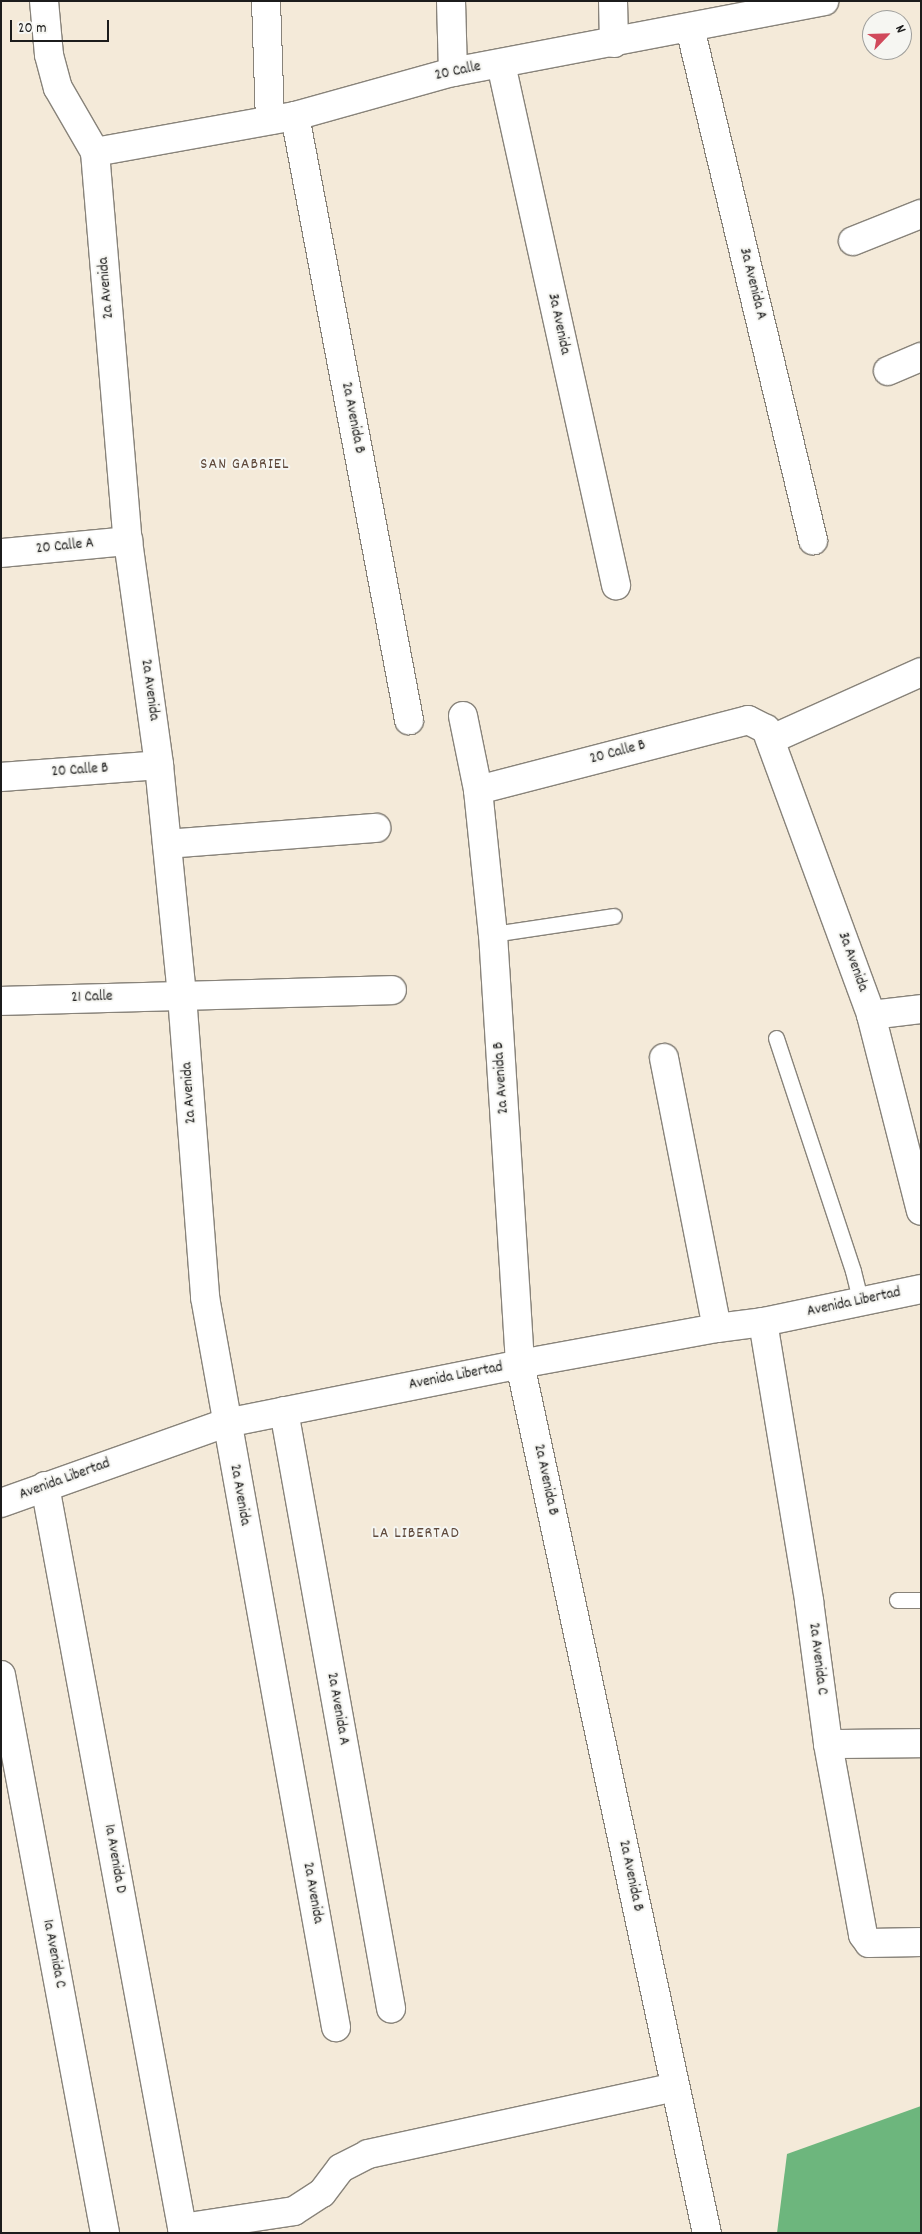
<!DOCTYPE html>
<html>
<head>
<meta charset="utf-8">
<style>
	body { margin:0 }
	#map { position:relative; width:922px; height:2234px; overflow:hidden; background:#f4ead9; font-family:Dekko,sans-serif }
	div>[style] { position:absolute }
	.forest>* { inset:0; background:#6db67d }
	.roads { filter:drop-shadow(1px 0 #88837a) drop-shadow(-1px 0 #88837a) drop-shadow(0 1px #88837a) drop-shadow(0 -1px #88837a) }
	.lane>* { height:15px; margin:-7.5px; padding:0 7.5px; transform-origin:7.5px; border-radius:7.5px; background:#fff }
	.street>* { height:28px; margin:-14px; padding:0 14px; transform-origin:14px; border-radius:14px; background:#fff }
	span { translate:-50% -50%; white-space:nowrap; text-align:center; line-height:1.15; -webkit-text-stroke:4px #f6f6f2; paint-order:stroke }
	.street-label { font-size:15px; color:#1c1c1c }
	.neighbourhood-label { font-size:16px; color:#5f493b; letter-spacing:1px }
	.frame { position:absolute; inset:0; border:2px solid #1c1c1c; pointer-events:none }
	.north { position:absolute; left:862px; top:10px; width:50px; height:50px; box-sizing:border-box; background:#f6f6f2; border:1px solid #9f9f9c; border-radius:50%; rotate:66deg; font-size:14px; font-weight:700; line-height:20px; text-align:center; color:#1c1c1c }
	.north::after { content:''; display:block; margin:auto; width:18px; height:22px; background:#d1495b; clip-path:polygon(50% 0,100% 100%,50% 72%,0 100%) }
	.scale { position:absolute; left:10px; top:20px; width:99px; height:22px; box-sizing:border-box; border:2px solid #1c1c1c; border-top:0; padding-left:6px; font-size:15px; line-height:18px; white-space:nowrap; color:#1c1c1c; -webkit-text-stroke:4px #f6f6f2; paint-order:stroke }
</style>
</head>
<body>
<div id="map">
	<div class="forest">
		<div style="clip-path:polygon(921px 2106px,921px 2233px,777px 2233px,787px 2154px)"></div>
	</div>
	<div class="roads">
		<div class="lane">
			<div style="left:493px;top:934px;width:122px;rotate:-8.5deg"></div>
			<div style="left:776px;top:1038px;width:245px;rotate:71.7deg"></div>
			<div style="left:853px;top:1271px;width:30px;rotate:76deg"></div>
			<div style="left:897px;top:1600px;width:24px"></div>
		</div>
		<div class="street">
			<div style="left:44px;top:1px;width:54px;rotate:84.7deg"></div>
			<div style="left:49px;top:55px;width:34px;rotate:75deg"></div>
			<div style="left:58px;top:88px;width:74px;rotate:60deg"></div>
			<div style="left:266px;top:1px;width:119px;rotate:88.1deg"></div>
			<div style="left:451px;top:1px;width:71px;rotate:88.4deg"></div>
			<div style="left:613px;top:1px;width:42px;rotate:88.6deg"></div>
			<div style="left:690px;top:28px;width:527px;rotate:76.49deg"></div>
			<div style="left:501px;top:64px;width:534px;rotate:77.55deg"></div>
			<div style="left:295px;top:116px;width:615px;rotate:79.31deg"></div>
			<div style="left:95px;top:152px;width:390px;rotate:85.2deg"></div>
			<div style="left:128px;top:541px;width:226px;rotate:82.1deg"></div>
			<div style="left:159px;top:765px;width:232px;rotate:84.3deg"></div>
			<div style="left:182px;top:996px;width:302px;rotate:85.6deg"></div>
			<div style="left:205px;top:1297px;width:742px;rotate:79.83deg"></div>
			<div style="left:95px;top:152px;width:203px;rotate:-10.2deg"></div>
			<div style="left:295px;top:116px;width:164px;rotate:-15.6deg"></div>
			<div style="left:453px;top:72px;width:378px;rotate:-10.8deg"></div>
			<div style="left:853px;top:241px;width:73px;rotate:-21.7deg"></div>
			<div style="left:888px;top:371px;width:36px;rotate:-23deg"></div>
			<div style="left:1px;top:553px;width:128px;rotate:-5.4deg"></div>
			<div style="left:463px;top:716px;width:76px;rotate:78.5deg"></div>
			<div style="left:478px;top:790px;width:145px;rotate:84.1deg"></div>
			<div style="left:493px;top:934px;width:431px;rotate:86.4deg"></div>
			<div style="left:520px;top:1364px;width:889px;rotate:77.86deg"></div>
			<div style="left:772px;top:739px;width:163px;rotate:-24.2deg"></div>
			<div style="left:1px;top:777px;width:158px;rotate:-4.3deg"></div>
			<div style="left:478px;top:790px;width:279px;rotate:-14.5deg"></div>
			<div style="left:748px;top:720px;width:20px;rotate:27deg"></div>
			<div style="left:766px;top:729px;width:305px;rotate:69.8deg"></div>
			<div style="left:871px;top:1015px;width:202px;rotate:75.7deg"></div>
			<div style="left:167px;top:844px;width:210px;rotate:-4.4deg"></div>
			<div style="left:1px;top:1001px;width:391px;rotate:-1.6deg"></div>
			<div style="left:871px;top:1015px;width:50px;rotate:-6.8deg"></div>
			<div style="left:664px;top:1058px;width:275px;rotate:78.9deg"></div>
			<div style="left:763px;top:1322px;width:283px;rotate:80.6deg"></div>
			<div style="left:809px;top:1601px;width:144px;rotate:82.4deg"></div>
			<div style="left:828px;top:1744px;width:194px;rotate:79.6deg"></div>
			<div style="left:863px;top:1935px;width:10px;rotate:53deg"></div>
			<div style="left:869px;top:1943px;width:52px;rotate:-1.1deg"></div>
			<div style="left:284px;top:1411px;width:607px;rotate:79.84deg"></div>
			<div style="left:45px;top:1486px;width:760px;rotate:79.53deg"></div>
			<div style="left:1px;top:1503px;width:239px;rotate:-19.6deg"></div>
			<div style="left:226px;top:1423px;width:300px;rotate:-11.3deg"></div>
			<div style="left:520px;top:1364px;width:200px;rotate:-10.4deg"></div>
			<div style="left:717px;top:1328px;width:46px;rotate:-7.4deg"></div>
			<div style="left:763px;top:1322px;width:161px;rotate:-11.8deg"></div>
			<div style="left:1px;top:1675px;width:568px;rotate:79.44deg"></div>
			<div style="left:828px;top:1744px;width:93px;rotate:-0.6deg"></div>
			<div style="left:182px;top:2228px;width:113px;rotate:-8.6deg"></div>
			<div style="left:294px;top:2211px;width:33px;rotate:-33deg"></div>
			<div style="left:322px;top:2193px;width:31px;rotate:-53deg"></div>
			<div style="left:341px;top:2168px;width:30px;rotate:-27deg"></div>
			<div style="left:368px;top:2154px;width:314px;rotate:-12.3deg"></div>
		</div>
	</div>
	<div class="street-label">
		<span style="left:458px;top:72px;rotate:-12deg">20 Calle</span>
		<span style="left:752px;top:284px;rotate:76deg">3a Avenida A</span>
		<span style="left:107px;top:288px;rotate:-95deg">2a Avenida</span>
		<span style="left:558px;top:324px;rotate:78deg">3a Avenida</span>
		<span style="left:352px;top:418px;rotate:79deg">2a Avenida B</span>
		<span style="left:65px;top:547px;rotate:-6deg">20 Calle A</span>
		<span style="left:149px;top:690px;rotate:82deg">2a Avenida</span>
		<span style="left:618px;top:753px;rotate:-15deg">20 Calle B</span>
		<span style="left:80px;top:771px;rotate:-4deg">20 Calle B</span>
		<span style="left:852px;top:962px;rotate:70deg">3a Avenida</span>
		<span style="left:92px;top:998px;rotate:-2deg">21 Calle</span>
		<span style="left:502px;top:1078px;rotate:-94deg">2a Avenida B</span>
		<span style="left:190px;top:1093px;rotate:-94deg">2a Avenida</span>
		<span style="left:854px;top:1303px;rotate:-12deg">Avenida Libertad</span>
		<span style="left:456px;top:1377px;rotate:-11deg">Avenida Libertad</span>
		<span style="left:65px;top:1480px;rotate:-20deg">Avenida Libertad</span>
		<span style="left:545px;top:1480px;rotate:78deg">2a Avenida B</span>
		<span style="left:239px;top:1495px;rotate:80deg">2a Avenida</span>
		<span style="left:817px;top:1659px;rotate:83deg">2a Avenida C</span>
		<span style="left:337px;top:1709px;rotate:80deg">2a Avenida A</span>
		<span style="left:114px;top:1859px;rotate:80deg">1a Avenida D</span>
		<span style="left:630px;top:1876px;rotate:78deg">2a Avenida B</span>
		<span style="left:312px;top:1893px;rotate:80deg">2a Avenida</span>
		<span style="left:53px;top:1954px;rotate:79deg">1a Avenida C</span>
	</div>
	<div class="neighbourhood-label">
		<span style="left:245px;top:465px">SAN GABRIEL</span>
		<span style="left:416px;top:1534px">LA LIBERTAD</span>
	</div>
	<div class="frame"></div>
	<div class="north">N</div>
	<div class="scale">20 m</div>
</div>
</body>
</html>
